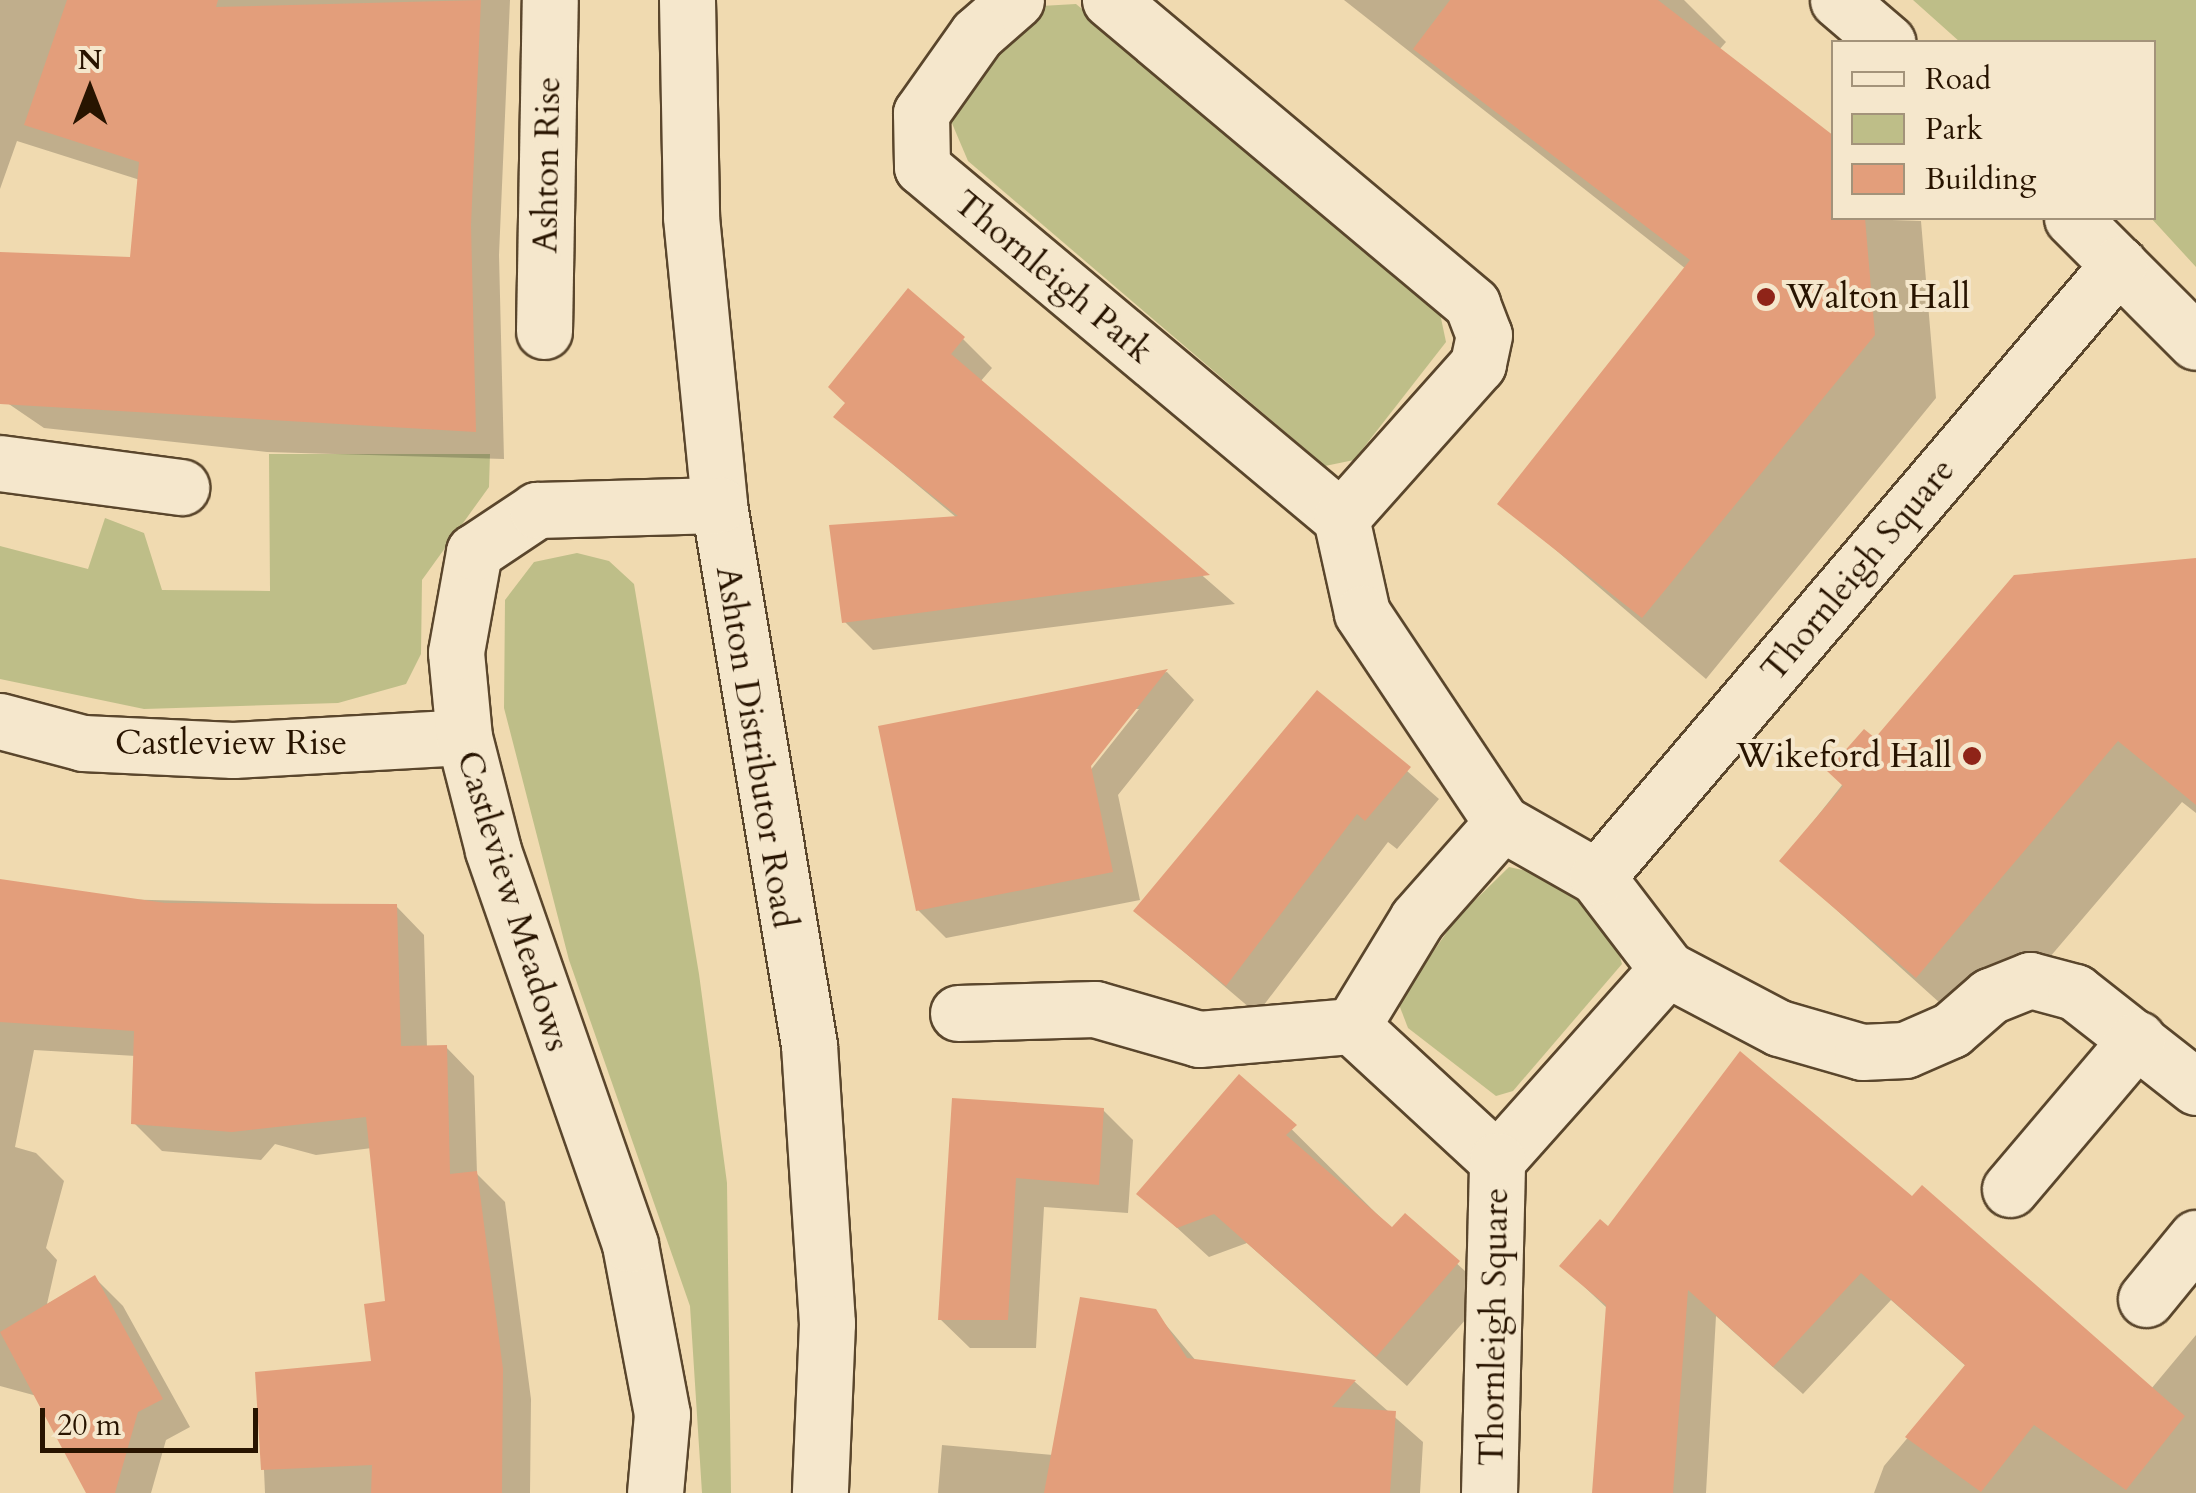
<!DOCTYPE html>
<html>
<head>
<meta charset="utf-8">
<style>
	body { margin:0 }
	#map { position:relative; width:2196px; height:1493px; overflow:hidden; background:#f0dab0; font-family:Cardo,serif }
	div>[style] { position:absolute }
	.green>* { inset:0; background:#bebe88 }
	.shadow>* { inset:0; background:#0003 }
	.building>* { inset:0; background:#e39e7b }
	.roads { filter:drop-shadow(2px 0 #5a462c) drop-shadow(-2px 0 #5a462c) drop-shadow(0 2px #5a462c) drop-shadow(0 -2px #5a462c) }
	.minor>* { height:55px; margin:-27.5px; padding:0 27.5px; transform-origin:27.5px; border-radius:27.5px; background:#f5e7cc }
	.dots>* { width:28px; height:28px; translate:-50% -50%; box-sizing:border-box; border:5px solid #f5e7cc; border-radius:50% }
	span { translate:-50% -50%; white-space:nowrap; text-align:center; line-height:1.15; -webkit-text-stroke:8px #f5e7cc; paint-order:stroke }
	.street-label { font-size:35px; color:#281400 }
	.poi-label { font-size:35px; color:#281400 }
	.left { translate:0 -50%; text-align:left }
	.right { translate:-100% -50%; text-align:right }
	.legend { position:absolute; left:1831px; top:40px; width:325px; height:180px; box-sizing:border-box; background:#f5e7cc; border:2px solid #a3937a; margin:0; padding:12px 18px; list-style:none; font-size:30px; color:#281400 }
	.legend li { display:flex; align-items:center; gap:20px; height:50px }
	.legend b { width:50px; border:2px solid #a3937a }
	.north { position:absolute; left:40px; top:40px; width:100px; height:100px; -webkit-text-stroke:8px #f5e7cc; paint-order:stroke; rotate:0deg; font-size:28px; font-weight:700; line-height:40px; text-align:center; color:#281400 }
	.north::after { content:''; display:block; margin:auto; width:35px; height:45px; background:#281400; clip-path:polygon(50% 0,100% 100%,50% 72%,0 100%) }
	.scale { position:absolute; left:40px; top:1408px; width:218px; height:45px; box-sizing:border-box; border:5px solid #281400; border-top:0; padding-left:12px; font-size:30px; line-height:35px; white-space:nowrap; color:#281400; -webkit-text-stroke:8px #f5e7cc; paint-order:stroke }
</style>
</head>
<body>
<div id="map">
	<div class="green">
		<div style="clip-path:polygon(1913px 0,2196px 0,2196px 267px,2151px 218px,2154px 42px,1960px 42px)"></div>
		<div style="clip-path:polygon(1076px 4px,1438px 304px,1446px 342px,1354px 460px,1325px 466px,968px 161px,951px 121px,960px 103px,1041px 6px)"></div>
		<div style="clip-path:polygon(269px 454px,490px 454px,489px 487px,422px 580px,421px 654px,406px 684px,338px 703px,144px 709px,0 679px,0 546px,88px 569px,105px 518px,144px 533px,162px 590px,270px 591px)"></div>
		<div style="clip-path:polygon(577px 553px,609px 561px,634px 584px,699px 974px,727px 1183px,731px 1493px,702px 1493px,690px 1306px,569px 960px,504px 708px,505px 600px,534px 562px)"></div>
		<div style="clip-path:polygon(1509px 867px,1553px 877px,1611px 927px,1622px 964px,1513px 1091px,1496px 1096px,1408px 1028px,1398px 1002px,1456px 919px)"></div>
	</div>
	<div class="shadow">
		<div style="clip-path:polygon(0 0,510px 0,499px 255px,504px 459px,267px 452px,44px 428px,0 398px,0 255px,133px 260px,140px 180px,17px 141px,0 189px)"></div>
		<div style="clip-path:polygon(1344px 0,1684px 0,1726px 42px,1719px 50px,1834px 218px,1921px 221px,1936px 398px,1706px 679px,1501px 503px,1686px 269px)"></div>
		<div style="clip-path:polygon(963px 339px,992px 368px,980px 382px,1235px 604px,873px 650px,845px 622px,957px 518px,836px 417px)"></div>
		<div style="clip-path:polygon(2196px 560px,2196px 813px,2182px 802px,1980px 1039px,1782px 861px,1876px 742px)"></div>
		<div style="clip-path:polygon(evenodd,1167px 672px,1194px 700px,1118px 795px,1140px 900px,946px 938px,918px 910px,881px 728px,1167px 672px,1133px 709px,1139px 709px,1085px 777px,1081px 774px,1133px 709px)"></div>
		<div style="clip-path:polygon(1318px 693px,1439px 799px,1397px 849px,1388px 842px,1257px 1014px,1136px 911px)"></div>
		<div style="clip-path:polygon(0 882px,69px 898px,396px 906px,424px 935px,427px 1048px,446px 1047px,474px 1076px,477px 1174px,505px 1202px,531px 1399px,530px 1493px,265px 1493px,263px 1448px,374px 1364px,388px 1303px,372px 1148px,316px 1155px,275px 1144px,261px 1160px,162px 1151px,134px 1123px,136px 1056px,34px 1050px,15px 1147px,36px 1153px,64px 1181px,46px 1248px,57px 1260px,47px 1304px,95px 1278px,123px 1306px,190px 1427px,166px 1440px,151px 1493px,89px 1493px,37px 1396px,0 1386px)"></div>
		<div style="clip-path:polygon(1239px 1077px,1393px 1230px,1405px 1216px,1489px 1293px,1407px 1386px,1247px 1243px,1209px 1257px,1140px 1194px)"></div>
		<div style="clip-path:polygon(954px 1101px,1103px 1110px,1133px 1140px,1128px 1213px,1044px 1207px,1036px 1348px,970px 1348px,940px 1319px)"></div>
		<div style="clip-path:polygon(1913px 1199px,2151px 1389px,2196px 1335px,2196px 1493px,1874px 1493px,1884px 1466px,1967px 1367px,1891px 1300px,1803px 1394px,1716px 1316px,1706px 1493px,1595px 1493px,1608px 1309px,1562px 1266px,1609px 1230px)"></div>
		<div style="clip-path:polygon(1155px 1312px,1197px 1362px,1355px 1382px,1423px 1442px,1420px 1493px,938px 1493px,942px 1445px,1053px 1455px)"></div>
	</div>
	<div class="building">
		<div style="clip-path:polygon(67px 0,218px 0,216px 7px,481px 0,471px 225px,476px 432px,0 404px,0 252px,130px 257px,139px 162px,24px 125px)"></div>
		<div style="clip-path:polygon(1450px 0,1658px 0,1834px 136px,1834px 218px,1865px 218px,1875px 335px,1642px 618px,1497px 504px,1690px 260px,1413px 49px)"></div>
		<div style="clip-path:polygon(908px 288px,965px 337px,951px 354px,1210px 575px,842px 623px,829px 525px,958px 516px,833px 417px,845px 403px,828px 387px)"></div>
		<div style="clip-path:polygon(2196px 558px,2196px 805px,2118px 741px,1916px 978px,1779px 861px,1843px 786px,1827px 771px,1864px 729px,1875px 738px,2014px 575px)"></div>
		<div style="clip-path:polygon(1168px 669px,1091px 766px,1113px 872px,916px 911px,878px 726px)"></div>
		<div style="clip-path:polygon(1317px 690px,1411px 767px,1365px 821px,1357px 814px,1226px 986px,1133px 911px)"></div>
		<div style="clip-path:polygon(0 879px,165px 903px,397px 904px,401px 1046px,447px 1045px,450px 1174px,477px 1171px,503px 1369px,502px 1493px,371px 1493px,372px 1465px,261px 1470px,255px 1372px,371px 1361px,364px 1304px,385px 1301px,366px 1117px,232px 1132px,131px 1124px,134px 1031px,0 1022px)"></div>
		<div style="clip-path:polygon(1740px 1051px,1912px 1196px,1922px 1185px,2185px 1416px,2126px 1490px,2034px 1425px,1981px 1492px,1905px 1437px,1965px 1365px,1861px 1273px,1773px 1367px,1688px 1290px,1673px 1493px,1592px 1493px,1606px 1305px,1559px 1266px,1600px 1219px,1608px 1226px)"></div>
		<div style="clip-path:polygon(1239px 1074px,1297px 1125px,1286px 1135px,1392px 1227px,1405px 1213px,1460px 1261px,1376px 1357px,1214px 1214px,1177px 1228px,1136px 1194px)"></div>
		<div style="clip-path:polygon(952px 1098px,1104px 1108px,1099px 1185px,1016px 1178px,1008px 1320px,938px 1320px)"></div>
		<div style="clip-path:polygon(95px 1275px,163px 1399px,138px 1412px,115px 1493px,86px 1493px,0 1332px)"></div>
		<div style="clip-path:polygon(1080px 1297px,1156px 1309px,1187px 1358px,1356px 1380px,1332px 1407px,1396px 1411px,1390px 1493px,1044px 1493px)"></div>
	</div>
	<div class="roads">
		<div class="minor">
			<div style="left:687px;top:0;width:217px;rotate:88.9deg"></div>
			<div style="left:691px;top:217px;width:289px;rotate:84.4deg"></div>
			<div style="left:719px;top:505px;width:547px;rotate:80.54deg"></div>
			<div style="left:809px;top:1045px;width:279px;rotate:86.3deg"></div>
			<div style="left:827px;top:1323px;width:170px;rotate:92.4deg"></div>
			<div style="left:1016px;top:0;width:52px;rotate:138.9deg"></div>
			<div style="left:977px;top:34px;width:97px;rotate:125.3deg"></div>
			<div style="left:921px;top:113px;width:54px;rotate:88.9deg"></div>
			<div style="left:922px;top:167px;width:547px;rotate:39.95deg"></div>
			<div style="left:1341px;top:518px;width:97px;rotate:77.5deg"></div>
			<div style="left:1362px;top:613px;width:252px;rotate:56.3deg"></div>
			<div style="left:1110px;top:0;width:473px;rotate:40deg"></div>
			<div style="left:1472px;top:304px;width:33px;rotate:69deg"></div>
			<div style="left:1484px;top:335px;width:30px;rotate:102deg"></div>
			<div style="left:1478px;top:364px;width:206px;rotate:131.7deg"></div>
			<div style="left:1838px;top:0;width:65px;rotate:40.6deg"></div>
			<div style="left:2072px;top:218px;width:175px;rotate:45deg"></div>
			<div style="left:544px;top:331px;width:331px;rotate:-89deg"></div>
			<div style="left:0;top:463px;width:183px;rotate:7.6deg"></div>
			<div style="left:0;top:721px;width:86px;rotate:14.8deg"></div>
			<div style="left:83px;top:743px;width:150px;rotate:2.7deg"></div>
			<div style="left:233px;top:750px;width:231px;rotate:-3.2deg"></div>
			<div style="left:1502px;top:823px;width:109px;rotate:29.6deg"></div>
			<div style="left:1597px;top:877px;width:116px;rotate:52.7deg"></div>
			<div style="left:1667px;top:969px;width:256px;rotate:131.7deg"></div>
			<div style="left:1497px;top:1160px;width:197px;rotate:-137.3deg"></div>
			<div style="left:1352px;top:1026px;width:125px;rotate:-58.7deg"></div>
			<div style="left:1417px;top:919px;width:128px;rotate:-48.5deg"></div>
			<div style="left:1597px;top:877px;width:805px;rotate:-49.58deg"></div>
			<div style="left:1667px;top:969px;width:127px;rotate:27.8deg"></div>
			<div style="left:1779px;top:1028px;width:86px;rotate:16.1deg"></div>
			<div style="left:1862px;top:1052px;width:43px;rotate:-2.7deg"></div>
			<div style="left:1905px;top:1050px;width:50px;rotate:-23.5deg"></div>
			<div style="left:1951px;top:1030px;width:52px;rotate:-41.1deg"></div>
			<div style="left:1990px;top:996px;width:43px;rotate:-21.8deg"></div>
			<div style="left:2030px;top:980px;width:47px;rotate:14.9deg"></div>
			<div style="left:2075px;top:992px;width:154px;rotate:38.1deg"></div>
			<div style="left:958px;top:1013px;width:137px;rotate:-1.7deg"></div>
			<div style="left:1095px;top:1009px;width:108px;rotate:16.1deg"></div>
			<div style="left:1199px;top:1039px;width:154px;rotate:-4.9deg"></div>
			<div style="left:2010px;top:1189px;width:197px;rotate:-49.7deg"></div>
			<div style="left:2146px;top:1299px;width:79px;rotate:-50.7deg"></div>
			<div style="left:655px;top:1493px;width:79px;rotate:-84.9deg"></div>
			<div style="left:662px;top:1414px;width:173px;rotate:-100.7deg"></div>
			<div style="left:630px;top:1244px;width:417px;rotate:-109.2deg"></div>
			<div style="left:493px;top:850px;width:117px;rotate:-104.4deg"></div>
			<div style="left:464px;top:737px;width:85px;rotate:-95.4deg"></div>
			<div style="left:456px;top:652px;width:102px;rotate:-79.8deg"></div>
			<div style="left:474px;top:552px;width:76px;rotate:-33.7deg"></div>
			<div style="left:537px;top:510px;width:182px;rotate:-1.6deg"></div>
			<div style="left:1489px;top:1493px;width:333px;rotate:-88.6deg"></div>
		</div>
	</div>
	<div class="dots">
		<div style="left:1766px;top:297px;background:#8f2418"></div>
		<div style="left:1972px;top:756px;background:#8f2418"></div>
	</div>
	<div class="street-label">
		<span style="left:547px;top:165px;rotate:-89deg">Ashton Rise</span>
		<span style="left:1053px;top:277px;rotate:40deg">Thornleigh Park</span>
		<span style="left:1858px;top:570px;rotate:-50deg">Thornleigh Square</span>
		<span style="left:231px;top:743px">Castleview Rise</span>
		<span style="left:756px;top:747px;rotate:81deg">Ashton Distributor Road</span>
		<span style="left:513px;top:901px;rotate:73deg">Castleview Meadows</span>
		<span style="left:1494px;top:1327px;rotate:-89deg">Thornleigh Square</span>
	</div>
	<div class="poi-label">
		<span class="left" style="left:1786px;top:297px">Walton Hall</span>
		<span class="right" style="left:1952px;top:756px">Wikeford Hall</span>
	</div>
	<ul class="legend">
	<li><b style="height:12px;background:#f5e7cc"></b>Road</li>
	<li><b style="height:28px;background:#bebe88"></b>Park</li>
	<li><b style="height:28px;background:#e39e7b"></b>Building</li>
	</ul>
	<div class="north">N</div>
	<div class="scale">20 m</div>
</div>
</body>
</html>
